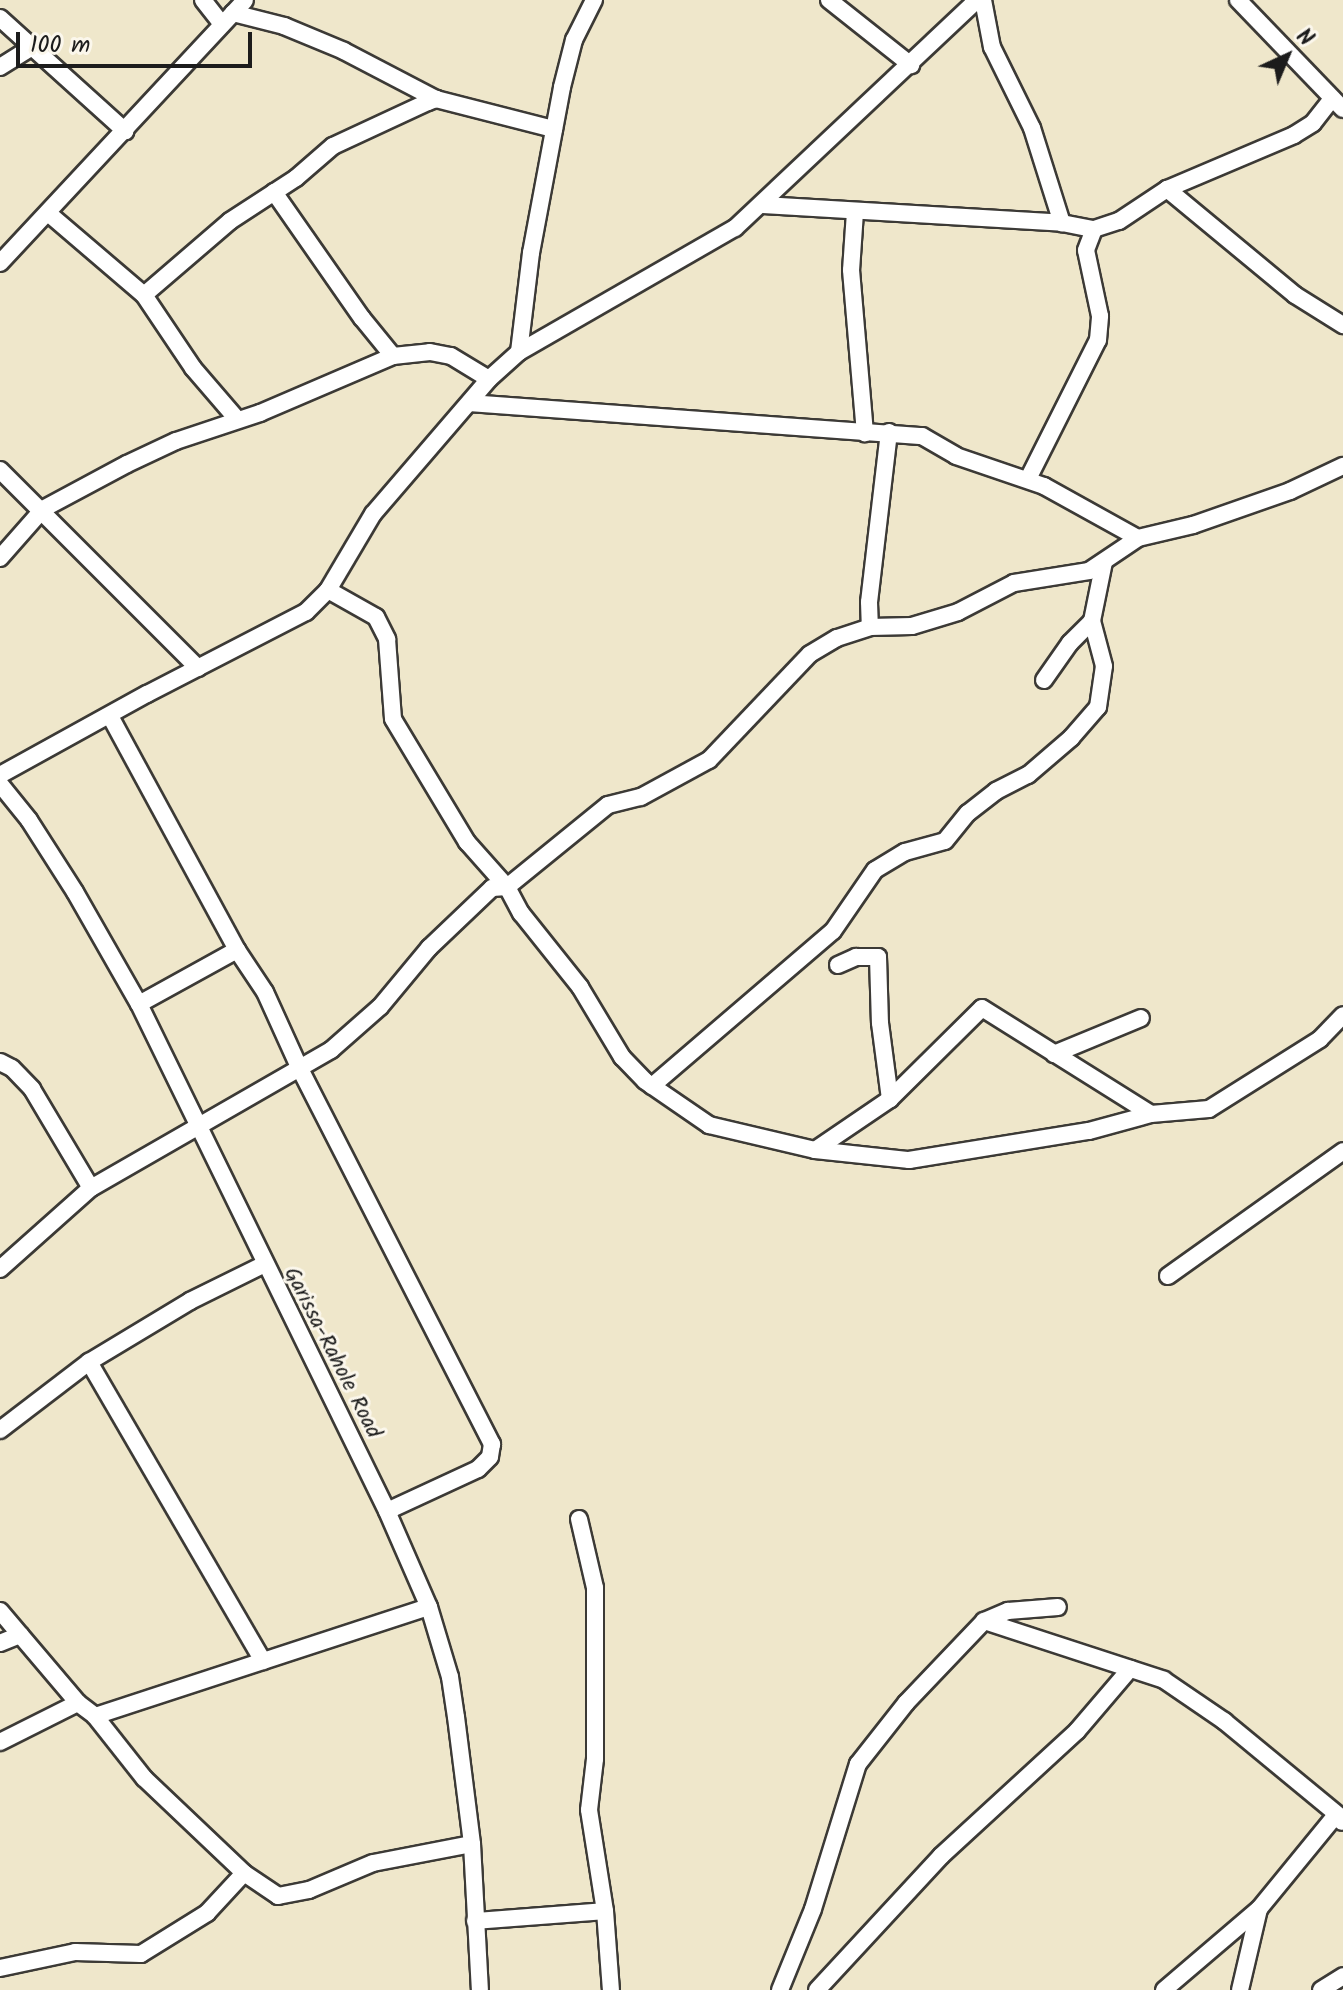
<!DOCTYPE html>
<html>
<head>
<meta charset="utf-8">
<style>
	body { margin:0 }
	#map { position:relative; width:1343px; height:1990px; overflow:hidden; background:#efe7cb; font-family:Kalam,sans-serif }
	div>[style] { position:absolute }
	.roads { filter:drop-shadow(2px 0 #3c3a36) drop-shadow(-2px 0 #3c3a36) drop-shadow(0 2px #3c3a36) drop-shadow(0 -2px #3c3a36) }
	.minor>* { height:16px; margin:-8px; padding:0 8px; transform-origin:8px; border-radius:8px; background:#fff }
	span { translate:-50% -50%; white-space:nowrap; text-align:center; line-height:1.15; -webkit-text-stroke:6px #fbf7ec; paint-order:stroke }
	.street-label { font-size:22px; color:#1c1c1c }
	.north { position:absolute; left:1247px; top:16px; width:80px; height:80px; -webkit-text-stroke:6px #fbf7ec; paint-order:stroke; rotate:44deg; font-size:22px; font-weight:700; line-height:32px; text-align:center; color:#1c1c1c }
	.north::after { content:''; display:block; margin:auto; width:28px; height:36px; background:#1c1c1c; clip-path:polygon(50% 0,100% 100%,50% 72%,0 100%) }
	.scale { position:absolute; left:16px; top:32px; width:236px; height:36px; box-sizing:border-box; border:4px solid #1c1c1c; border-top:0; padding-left:10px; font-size:24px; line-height:28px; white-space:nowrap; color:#1c1c1c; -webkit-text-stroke:6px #fbf7ec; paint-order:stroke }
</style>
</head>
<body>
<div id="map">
	<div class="roads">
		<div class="minor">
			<div style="left:203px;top:0;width:31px;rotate:52deg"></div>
			<div style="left:829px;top:0;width:105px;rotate:38.4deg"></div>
			<div style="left:983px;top:0;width:48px;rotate:79.2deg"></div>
			<div style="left:992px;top:47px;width:90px;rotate:63.7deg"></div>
			<div style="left:1032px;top:128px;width:100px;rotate:72.5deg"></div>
			<div style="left:1238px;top:0;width:151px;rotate:46.1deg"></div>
			<div style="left:233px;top:13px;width:53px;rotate:14.3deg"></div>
			<div style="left:284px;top:26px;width:65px;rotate:22.6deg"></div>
			<div style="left:344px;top:51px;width:104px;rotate:27.6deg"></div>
			<div style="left:0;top:18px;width:169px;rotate:42.1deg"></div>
			<div style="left:0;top:67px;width:38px;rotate:-32deg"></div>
			<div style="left:1167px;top:189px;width:166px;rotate:39.6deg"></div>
			<div style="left:1295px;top:295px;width:57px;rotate:32deg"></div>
			<div style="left:274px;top:192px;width:154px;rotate:55.1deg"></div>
			<div style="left:362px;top:318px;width:49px;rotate:50.8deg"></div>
			<div style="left:763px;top:205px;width:300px;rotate:3.4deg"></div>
			<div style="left:1062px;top:223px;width:33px;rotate:11deg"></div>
			<div style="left:1094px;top:229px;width:26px;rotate:-18deg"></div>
			<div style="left:1119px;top:221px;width:58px;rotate:-33.7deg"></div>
			<div style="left:1167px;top:189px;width:138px;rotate:-23deg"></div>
			<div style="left:1294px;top:135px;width:22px;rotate:-32deg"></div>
			<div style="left:1313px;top:123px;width:31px;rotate:-52deg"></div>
			<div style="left:855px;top:212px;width:58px;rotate:93.9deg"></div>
			<div style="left:851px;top:270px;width:164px;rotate:85.1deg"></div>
			<div style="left:48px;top:213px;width:126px;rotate:40.5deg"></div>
			<div style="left:144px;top:295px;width:88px;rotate:56.1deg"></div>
			<div style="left:193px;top:368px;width:66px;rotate:49.3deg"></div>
			<div style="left:0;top:263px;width:359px;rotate:-47deg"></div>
			<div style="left:144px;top:295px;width:113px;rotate:-40.7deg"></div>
			<div style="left:230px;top:221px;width:79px;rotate:-33.1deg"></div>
			<div style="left:296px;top:178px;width:49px;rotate:-40.9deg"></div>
			<div style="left:333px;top:146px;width:105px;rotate:-24.9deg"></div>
			<div style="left:428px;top:102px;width:9px;rotate:-21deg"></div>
			<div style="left:436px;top:99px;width:122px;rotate:14.3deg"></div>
			<div style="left:519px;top:352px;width:100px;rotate:-83.1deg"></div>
			<div style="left:531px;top:253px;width:169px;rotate:-79.4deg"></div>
			<div style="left:562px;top:87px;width:49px;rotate:-75.7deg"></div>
			<div style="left:574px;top:40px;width:45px;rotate:-63.4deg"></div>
			<div style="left:470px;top:403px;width:453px;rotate:4.2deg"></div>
			<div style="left:922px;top:436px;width:39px;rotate:30deg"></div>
			<div style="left:956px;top:456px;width:93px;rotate:18.8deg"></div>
			<div style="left:1044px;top:486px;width:107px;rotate:29deg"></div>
			<div style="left:1138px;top:538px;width:57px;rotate:-13.3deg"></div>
			<div style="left:1193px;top:525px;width:103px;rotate:-19.3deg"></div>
			<div style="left:1290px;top:491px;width:59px;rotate:-25.3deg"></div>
			<div style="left:889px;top:432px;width:171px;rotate:96.7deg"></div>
			<div style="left:869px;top:602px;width:25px;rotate:88deg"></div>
			<div style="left:870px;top:627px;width:42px;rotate:-1.4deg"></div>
			<div style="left:912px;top:626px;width:48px;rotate:-16.9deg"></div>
			<div style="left:958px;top:612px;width:63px;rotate:-27.4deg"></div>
			<div style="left:1014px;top:583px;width:76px;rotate:-9.1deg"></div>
			<div style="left:1089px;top:571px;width:59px;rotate:-34deg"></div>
			<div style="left:0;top:470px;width:280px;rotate:45deg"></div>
			<div style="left:1028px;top:479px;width:156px;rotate:-63.3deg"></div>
			<div style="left:1098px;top:340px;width:24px;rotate:-85deg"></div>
			<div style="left:1100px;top:316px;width:67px;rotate:-102deg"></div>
			<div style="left:1086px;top:250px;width:22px;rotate:-69deg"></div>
			<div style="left:0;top:558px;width:65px;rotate:-48.7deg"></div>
			<div style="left:43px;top:509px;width:95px;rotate:-28.2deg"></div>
			<div style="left:127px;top:464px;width:54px;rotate:-25.1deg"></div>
			<div style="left:176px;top:441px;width:89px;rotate:-18.4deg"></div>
			<div style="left:260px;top:413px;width:145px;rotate:-23.2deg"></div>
			<div style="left:393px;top:356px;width:37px;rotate:-6deg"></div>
			<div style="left:430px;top:352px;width:21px;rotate:11deg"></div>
			<div style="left:451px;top:356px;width:44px;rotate:31.2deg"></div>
			<div style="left:328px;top:590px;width:55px;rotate:29.4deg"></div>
			<div style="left:376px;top:617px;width:25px;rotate:63deg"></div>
			<div style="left:387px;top:639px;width:80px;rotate:85.7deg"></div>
			<div style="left:393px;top:719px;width:144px;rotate:59deg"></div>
			<div style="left:467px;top:842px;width:60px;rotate:48.4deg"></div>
			<div style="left:507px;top:887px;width:30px;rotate:62deg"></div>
			<div style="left:521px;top:913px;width:95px;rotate:51.4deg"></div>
			<div style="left:580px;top:987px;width:82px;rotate:59deg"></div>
			<div style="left:622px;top:1057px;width:33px;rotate:46deg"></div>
			<div style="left:645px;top:1081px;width:78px;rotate:34.5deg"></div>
			<div style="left:709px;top:1125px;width:109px;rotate:13.3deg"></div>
			<div style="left:815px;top:1150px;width:95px;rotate:6.1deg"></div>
			<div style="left:909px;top:1160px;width:182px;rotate:-9.2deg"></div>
			<div style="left:1089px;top:1131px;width:64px;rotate:-15.3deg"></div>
			<div style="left:1151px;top:1114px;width:58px;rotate:-4.9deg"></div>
			<div style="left:1209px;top:1109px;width:131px;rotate:-32.2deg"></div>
			<div style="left:1320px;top:1039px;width:33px;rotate:-46deg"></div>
			<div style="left:1044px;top:680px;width:45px;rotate:-54.9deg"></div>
			<div style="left:1070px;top:643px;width:31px;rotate:-45deg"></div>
			<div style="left:1092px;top:621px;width:60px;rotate:-78.5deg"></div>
			<div style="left:110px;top:716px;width:266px;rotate:61.5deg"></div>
			<div style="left:237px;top:950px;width:50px;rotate:56.3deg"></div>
			<div style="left:265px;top:992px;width:82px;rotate:65.6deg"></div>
			<div style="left:299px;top:1067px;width:424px;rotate:62.9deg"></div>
			<div style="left:492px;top:1444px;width:13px;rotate:99deg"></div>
			<div style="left:490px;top:1457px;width:17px;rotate:135deg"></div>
			<div style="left:478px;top:1469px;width:100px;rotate:155.2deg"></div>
			<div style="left:0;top:775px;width:168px;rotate:-28.9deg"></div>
			<div style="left:147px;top:694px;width:179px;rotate:-27.3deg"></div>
			<div style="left:306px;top:612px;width:31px;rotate:-45deg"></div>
			<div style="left:328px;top:590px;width:88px;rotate:-59.4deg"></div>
			<div style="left:373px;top:514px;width:178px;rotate:-49.3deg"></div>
			<div style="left:489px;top:379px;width:40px;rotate:-42deg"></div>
			<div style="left:519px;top:352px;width:249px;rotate:-29.9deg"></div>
			<div style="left:735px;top:228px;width:332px;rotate:-43.3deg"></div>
			<div style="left:0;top:784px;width:46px;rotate:51.1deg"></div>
			<div style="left:29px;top:820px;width:85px;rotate:57.4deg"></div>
			<div style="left:75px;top:892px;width:129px;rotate:60.3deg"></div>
			<div style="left:139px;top:1004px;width:564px;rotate:63.93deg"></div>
			<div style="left:387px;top:1511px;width:105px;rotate:66.4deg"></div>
			<div style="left:429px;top:1607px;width:73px;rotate:73.3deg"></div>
			<div style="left:450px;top:1677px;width:40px;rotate:81.5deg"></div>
			<div style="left:456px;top:1717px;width:128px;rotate:82.8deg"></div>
			<div style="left:472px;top:1844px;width:146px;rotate:86.9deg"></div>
			<div style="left:838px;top:965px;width:20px;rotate:-24deg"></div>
			<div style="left:856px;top:957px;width:22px"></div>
			<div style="left:878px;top:957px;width:66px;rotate:88.3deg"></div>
			<div style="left:880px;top:1023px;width:77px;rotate:82.5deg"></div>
			<div style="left:139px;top:1004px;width:112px;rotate:-28.9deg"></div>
			<div style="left:1054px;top:1054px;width:94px;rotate:-22.5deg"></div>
			<div style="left:0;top:1062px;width:13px;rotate:27deg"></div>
			<div style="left:12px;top:1068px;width:29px;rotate:46deg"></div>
			<div style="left:32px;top:1089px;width:115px;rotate:59.2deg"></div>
			<div style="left:652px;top:1086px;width:238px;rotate:-40.6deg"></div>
			<div style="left:833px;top:931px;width:74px;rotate:-55.5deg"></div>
			<div style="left:875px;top:870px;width:35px;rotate:-31deg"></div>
			<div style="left:905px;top:852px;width:41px;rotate:-15.4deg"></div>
			<div style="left:945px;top:841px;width:36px;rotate:-51deg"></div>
			<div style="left:968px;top:813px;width:36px;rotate:-38deg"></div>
			<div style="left:996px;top:791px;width:36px;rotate:-27deg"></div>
			<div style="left:1028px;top:775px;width:57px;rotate:-40.7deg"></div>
			<div style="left:1071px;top:738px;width:41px;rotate:-48.9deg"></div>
			<div style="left:1098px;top:707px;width:41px;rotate:-81.7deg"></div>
			<div style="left:1104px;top:666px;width:47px;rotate:-104.9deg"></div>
			<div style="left:815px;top:1150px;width:91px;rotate:-34.2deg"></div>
			<div style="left:890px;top:1099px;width:129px;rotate:-44.7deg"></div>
			<div style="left:982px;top:1008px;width:199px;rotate:32.1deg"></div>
			<div style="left:0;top:1269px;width:122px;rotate:-41.7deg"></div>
			<div style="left:91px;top:1188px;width:277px;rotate:-29.9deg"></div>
			<div style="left:331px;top:1050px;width:65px;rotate:-41.3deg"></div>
			<div style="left:380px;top:1007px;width:77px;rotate:-50.3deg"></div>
			<div style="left:429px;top:948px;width:87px;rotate:-43.6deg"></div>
			<div style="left:492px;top:888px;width:15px;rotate:-4deg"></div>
			<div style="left:507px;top:887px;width:130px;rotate:-39.1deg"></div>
			<div style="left:608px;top:805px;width:34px;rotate:-14deg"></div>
			<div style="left:641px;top:797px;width:77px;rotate:-28.6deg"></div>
			<div style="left:709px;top:760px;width:146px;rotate:-46.4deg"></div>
			<div style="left:810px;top:654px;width:31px;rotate:-31deg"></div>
			<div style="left:837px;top:638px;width:35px;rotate:-18deg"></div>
			<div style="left:1168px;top:1276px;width:215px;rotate:-35.5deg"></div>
			<div style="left:89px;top:1362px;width:118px;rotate:-31.1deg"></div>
			<div style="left:190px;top:1301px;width:81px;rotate:-26.3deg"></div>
			<div style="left:0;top:1430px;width:112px;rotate:-37.4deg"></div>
			<div style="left:89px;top:1362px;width:346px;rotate:59.8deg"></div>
			<div style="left:579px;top:1519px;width:71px;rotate:76.9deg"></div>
			<div style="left:595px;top:1588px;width:171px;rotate:90deg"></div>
			<div style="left:595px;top:1759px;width:51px;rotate:96.7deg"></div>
			<div style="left:589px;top:1810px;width:102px;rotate:81deg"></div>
			<div style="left:605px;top:1911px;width:79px;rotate:85.7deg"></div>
			<div style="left:0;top:1611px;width:121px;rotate:49.7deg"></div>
			<div style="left:78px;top:1703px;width:21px;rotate:37deg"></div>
			<div style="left:95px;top:1716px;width:79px;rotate:51.7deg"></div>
			<div style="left:144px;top:1778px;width:138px;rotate:43.5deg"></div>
			<div style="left:244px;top:1873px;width:41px;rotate:34.1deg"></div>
			<div style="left:278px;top:1896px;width:32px;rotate:-11deg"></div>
			<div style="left:309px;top:1890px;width:69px;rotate:-22.9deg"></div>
			<div style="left:373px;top:1863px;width:101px;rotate:-10.9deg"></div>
			<div style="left:984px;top:1621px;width:189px;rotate:18.1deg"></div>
			<div style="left:1164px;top:1680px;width:73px;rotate:34.3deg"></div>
			<div style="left:1224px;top:1721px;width:154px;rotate:39.5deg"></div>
			<div style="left:0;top:1643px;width:22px;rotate:-22deg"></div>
			<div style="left:95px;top:1716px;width:351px;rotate:-18.1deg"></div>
			<div style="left:0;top:1742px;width:87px;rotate:-26.6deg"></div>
			<div style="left:475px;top:1921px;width:130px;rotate:-4.4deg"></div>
			<div style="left:0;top:1968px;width:77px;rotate:-12deg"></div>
			<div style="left:75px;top:1952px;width:66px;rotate:1.7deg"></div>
			<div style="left:141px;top:1954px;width:78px;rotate:-31.8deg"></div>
			<div style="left:207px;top:1913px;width:54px;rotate:-47.2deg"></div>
			<div style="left:780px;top:1990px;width:87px;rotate:-67.8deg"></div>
			<div style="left:813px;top:1909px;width:152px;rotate:-72.8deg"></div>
			<div style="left:858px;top:1764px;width:78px;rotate:-51.8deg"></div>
			<div style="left:906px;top:1703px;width:113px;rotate:-46.4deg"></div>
			<div style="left:984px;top:1621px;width:26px;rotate:-23deg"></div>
			<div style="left:1008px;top:1611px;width:50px;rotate:-4.6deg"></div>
			<div style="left:817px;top:1990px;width:183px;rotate:-47.2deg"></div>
			<div style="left:941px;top:1856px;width:185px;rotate:-42.6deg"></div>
			<div style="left:1077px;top:1731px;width:82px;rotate:-49.5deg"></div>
			<div style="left:1164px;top:1990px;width:125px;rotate:-40.5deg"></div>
			<div style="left:1240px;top:1990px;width:83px;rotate:-76.8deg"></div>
			<div style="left:1259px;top:1909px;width:122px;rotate:-50.7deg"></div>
			<div style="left:1336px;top:1815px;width:9px;rotate:49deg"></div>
			<div style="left:1321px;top:1990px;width:26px;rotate:-32deg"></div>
		</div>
	</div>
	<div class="street-label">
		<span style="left:332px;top:1353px;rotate:63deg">Garissa-Rahole Road</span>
	</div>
	<div class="north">N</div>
	<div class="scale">100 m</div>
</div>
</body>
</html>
